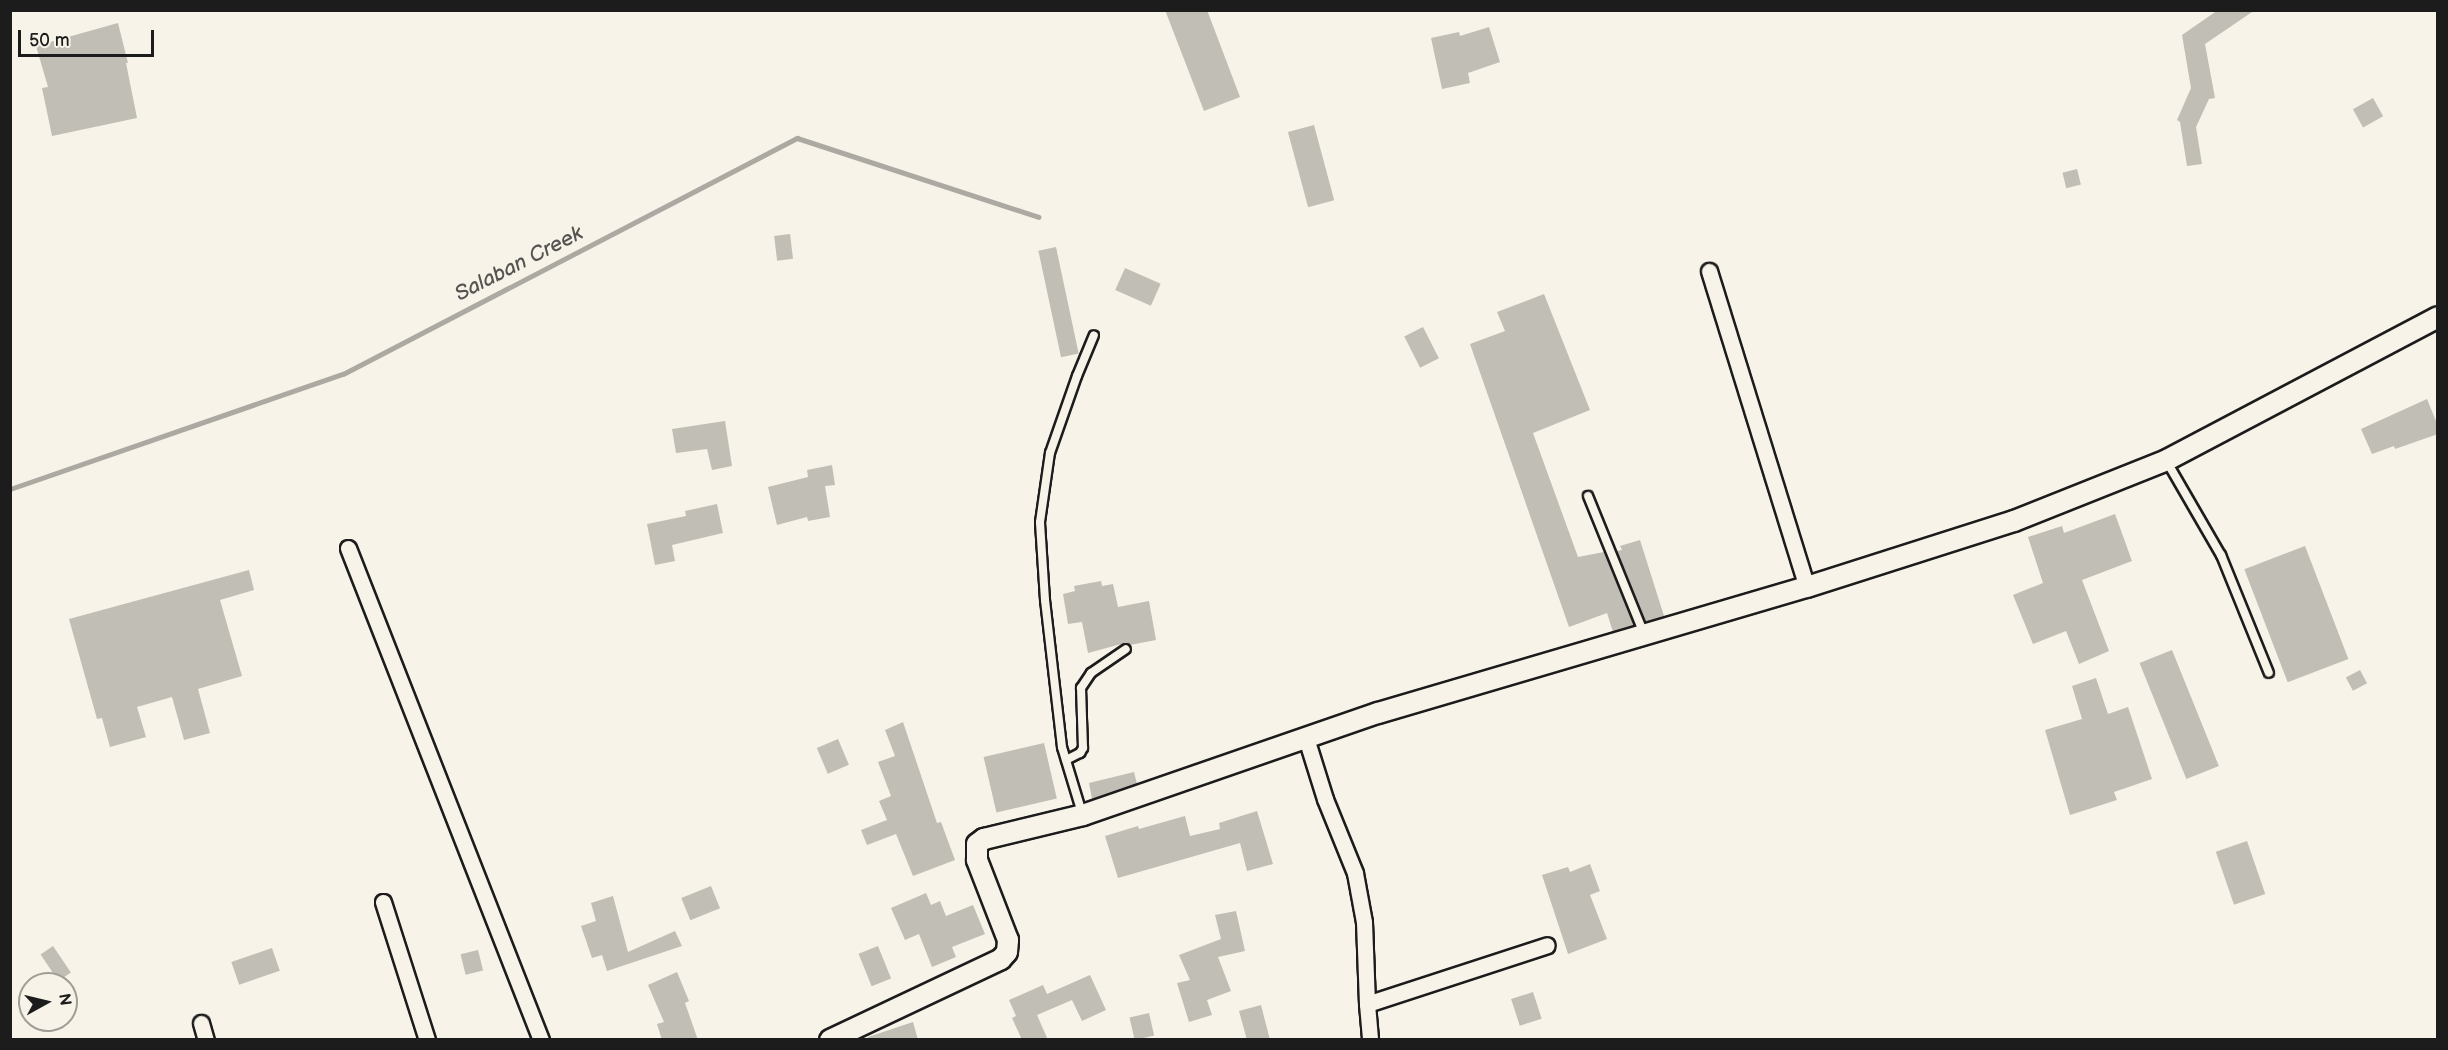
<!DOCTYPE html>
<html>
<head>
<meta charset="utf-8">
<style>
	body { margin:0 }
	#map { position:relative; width:2448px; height:1050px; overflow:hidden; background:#f7f3e8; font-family:"Balsamiq Sans",sans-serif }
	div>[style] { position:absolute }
	.stream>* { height:5px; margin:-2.5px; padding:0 2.5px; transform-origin:2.5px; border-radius:2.5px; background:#aca9a2 }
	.building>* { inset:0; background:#c0beb5; transform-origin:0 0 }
	.roads { filter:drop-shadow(2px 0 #1c1c1c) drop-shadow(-2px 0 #1c1c1c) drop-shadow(0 2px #1c1c1c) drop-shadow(0 -2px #1c1c1c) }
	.service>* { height:8px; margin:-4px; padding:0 4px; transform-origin:4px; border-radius:4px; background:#f7f3e8 }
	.minor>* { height:15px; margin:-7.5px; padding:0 7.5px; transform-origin:7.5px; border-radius:7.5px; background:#f7f3e8 }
	.tertiary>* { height:20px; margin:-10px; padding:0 10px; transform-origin:10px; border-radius:10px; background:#f7f3e8 }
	span { translate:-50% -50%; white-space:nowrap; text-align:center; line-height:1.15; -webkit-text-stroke:5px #f7f3e8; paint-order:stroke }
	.water-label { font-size:21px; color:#565452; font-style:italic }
	.frame { position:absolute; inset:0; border:12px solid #1c1c1c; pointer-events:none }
	.north { position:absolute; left:18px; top:972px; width:60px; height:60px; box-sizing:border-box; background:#f7f3e8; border:2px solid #9f9d96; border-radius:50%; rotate:82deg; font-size:16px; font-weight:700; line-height:24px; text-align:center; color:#1c1c1c }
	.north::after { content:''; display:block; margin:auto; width:21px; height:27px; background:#1c1c1c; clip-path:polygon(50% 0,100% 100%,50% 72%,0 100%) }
	.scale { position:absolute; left:18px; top:30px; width:136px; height:27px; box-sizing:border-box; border:3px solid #1c1c1c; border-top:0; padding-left:8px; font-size:18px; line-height:21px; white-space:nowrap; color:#1c1c1c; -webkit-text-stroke:4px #f7f3e8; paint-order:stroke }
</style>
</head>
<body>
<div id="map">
	<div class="stream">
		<div style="left:10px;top:489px;width:352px;rotate:-19.1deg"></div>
		<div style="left:343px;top:374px;width:512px;rotate:-27.47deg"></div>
		<div style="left:797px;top:138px;width:254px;rotate:18.1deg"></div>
	</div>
	<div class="building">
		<div style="clip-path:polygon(1165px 10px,1207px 10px,1240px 97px,1204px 111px)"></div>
		<div style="clip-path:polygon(2218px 10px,2255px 10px,2205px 44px,2215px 98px,2209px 99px,2196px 127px,2202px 164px,2187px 166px,2180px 122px,2177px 120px,2191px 88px,2182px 35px)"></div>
		<div style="clip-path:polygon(118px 23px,128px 63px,126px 63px,137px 118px,52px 136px,42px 88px,48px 87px,36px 46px)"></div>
		<div style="clip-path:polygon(1489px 27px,1500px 62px,1468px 73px,1470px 83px,1442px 89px,1431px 38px,1459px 32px,1460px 36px)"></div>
		<div style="left:2373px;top:98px;width:21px;height:23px;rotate:61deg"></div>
		<div style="left:1314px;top:125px;width:78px;height:27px;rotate:75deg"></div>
		<div style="left:2077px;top:169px;width:16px;height:15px;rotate:76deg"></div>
		<div style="left:790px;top:234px;width:25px;height:16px;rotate:83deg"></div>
		<div style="left:1056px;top:247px;width:109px;height:18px;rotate:78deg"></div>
		<div style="left:1125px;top:268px;width:39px;height:24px;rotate:24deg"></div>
		<div style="clip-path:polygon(1544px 294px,1590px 410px,1533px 433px,1578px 557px,1604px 552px,1634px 625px,1613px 632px,1607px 613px,1569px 627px,1470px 344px,1505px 331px,1497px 312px)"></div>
		<div style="left:1423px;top:327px;width:35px;height:21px;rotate:63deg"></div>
		<div style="clip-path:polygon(2427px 399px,2438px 426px,2438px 434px,2395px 449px,2394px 446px,2372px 454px,2361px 429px)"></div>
		<div style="clip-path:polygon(725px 421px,732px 466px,712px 470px,707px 449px,676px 453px,672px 429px)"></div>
		<div style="clip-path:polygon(832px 465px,835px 485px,825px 486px,830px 517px,808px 521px,807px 517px,777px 525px,768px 487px,808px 477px,807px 470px)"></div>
		<div style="clip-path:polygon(717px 504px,723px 533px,672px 545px,675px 561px,655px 565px,647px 524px,686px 516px,685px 511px)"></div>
		<div style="clip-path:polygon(2115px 514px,2132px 561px,2082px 580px,2109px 651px,2079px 664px,2066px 631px,2033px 644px,2013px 595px,2043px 583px,2028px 537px,2062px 526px,2064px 533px)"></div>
		<div style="clip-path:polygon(1640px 540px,1664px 616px,1646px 622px,1617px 551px,1622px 550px,1620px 546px)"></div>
		<div style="left:2305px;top:546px;width:121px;height:65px;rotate:69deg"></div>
		<div style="clip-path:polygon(249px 570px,254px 590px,220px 600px,242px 676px,198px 689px,210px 733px,184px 740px,172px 697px,137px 707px,146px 737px,110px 747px,102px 718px,97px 719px,69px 619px)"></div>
		<div style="clip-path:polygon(1101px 581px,1102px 586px,1113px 584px,1118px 607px,1149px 601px,1156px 640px,1130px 645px,1125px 643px,1088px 653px,1082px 622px,1068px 624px,1063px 594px,1075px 591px,1074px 586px)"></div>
		<div style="left:2172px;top:650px;width:125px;height:35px;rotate:68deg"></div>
		<div style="left:2360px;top:670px;width:15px;height:16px;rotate:62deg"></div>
		<div style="clip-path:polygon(2096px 678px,2108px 714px,2128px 707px,2152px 779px,2114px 792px,2117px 800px,2070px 815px,2045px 730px,2082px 719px,2072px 686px)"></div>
		<div style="clip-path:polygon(903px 722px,937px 823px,941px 822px,955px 860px,913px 876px,896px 834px,867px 845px,861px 830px,887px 820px,879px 801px,891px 796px,878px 762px,895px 756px,885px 730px)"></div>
		<div style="left:838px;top:739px;width:28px;height:23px;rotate:67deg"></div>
		<div style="left:1044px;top:743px;width:57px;height:62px;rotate:77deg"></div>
		<div style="clip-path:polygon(1134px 772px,1137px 784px,1092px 799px,1089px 783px)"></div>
		<div style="clip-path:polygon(1257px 811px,1273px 864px,1247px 871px,1240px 843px,1118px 878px,1105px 836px,1138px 826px,1139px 829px,1185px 816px,1190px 836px,1220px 829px,1219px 823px)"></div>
		<div style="left:2247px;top:841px;width:56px;height:33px;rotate:71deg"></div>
		<div style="clip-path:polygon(1590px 864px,1600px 891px,1590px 895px,1607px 939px,1568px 954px,1542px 875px,1568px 867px,1570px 872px)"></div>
		<div style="left:711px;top:886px;width:24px;height:32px;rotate:68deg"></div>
		<div style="clip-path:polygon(926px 893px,931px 905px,940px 901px,946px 916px,973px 905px,985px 934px,952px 947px,956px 957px,932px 967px,919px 934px,905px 940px,891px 908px)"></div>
		<div style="clip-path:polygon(613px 896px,628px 952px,675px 931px,682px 946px,607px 971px,602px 955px,592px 958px,581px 926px,596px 921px,591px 903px)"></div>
		<div style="clip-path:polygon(1236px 911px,1245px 951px,1218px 957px,1231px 991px,1207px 1000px,1212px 1015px,1189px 1022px,1177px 983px,1190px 980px,1179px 955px,1221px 939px,1215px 915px)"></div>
		<div style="left:53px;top:946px;width:32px;height:15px;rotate:56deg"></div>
		<div style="left:878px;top:946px;width:35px;height:21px;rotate:68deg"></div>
		<div style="left:272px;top:948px;width:24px;height:43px;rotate:71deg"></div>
		<div style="left:478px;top:950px;width:21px;height:18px;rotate:76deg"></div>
		<div style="clip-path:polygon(677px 972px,689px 1001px,685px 1003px,698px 1040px,662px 1040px,657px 1024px,664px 1022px,648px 985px)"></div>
		<div style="clip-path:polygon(1090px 975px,1106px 1010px,1082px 1021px,1072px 1000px,1037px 1015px,1048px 1040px,1022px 1040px,1012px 1018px,1016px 1016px,1009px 1000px,1043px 985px,1047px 994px)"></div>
		<div style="left:1533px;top:992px;width:28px;height:23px;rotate:72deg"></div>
		<div style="clip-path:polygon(1261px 1005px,1270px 1040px,1247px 1040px,1239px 1011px)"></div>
		<div style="left:1149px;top:1013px;width:23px;height:20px;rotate:77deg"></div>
		<div style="clip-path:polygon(913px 1022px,918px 1040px,869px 1040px,868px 1037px)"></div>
	</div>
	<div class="roads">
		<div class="service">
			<div style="left:2167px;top:462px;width:108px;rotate:59.9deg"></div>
			<div style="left:2221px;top:555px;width:127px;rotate:67.9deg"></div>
			<div style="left:1588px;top:496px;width:149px;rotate:67.9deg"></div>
			<div style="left:1066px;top:760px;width:16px;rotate:-27deg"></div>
			<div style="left:1080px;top:753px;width:6px;rotate:-59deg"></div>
			<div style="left:1083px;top:748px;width:60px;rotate:-91.9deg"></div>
			<div style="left:1081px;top:688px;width:18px;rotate:-56deg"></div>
			<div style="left:1091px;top:673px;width:42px;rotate:-34.4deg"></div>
			<div style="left:1082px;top:813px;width:69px;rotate:-106.9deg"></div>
			<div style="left:1062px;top:747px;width:148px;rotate:-96.6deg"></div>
			<div style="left:1045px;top:600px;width:78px;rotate:-93.7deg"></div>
			<div style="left:1040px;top:522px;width:70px;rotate:-81.8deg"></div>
			<div style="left:1050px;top:453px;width:82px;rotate:-70.7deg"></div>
			<div style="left:1077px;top:376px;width:44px;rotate:-67.5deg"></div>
		</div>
		<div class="minor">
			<div style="left:1709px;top:271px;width:331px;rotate:72.8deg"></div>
			<div style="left:348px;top:548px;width:529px;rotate:68.58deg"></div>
			<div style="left:1306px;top:738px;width:64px;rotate:72.7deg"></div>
			<div style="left:1325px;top:799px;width:80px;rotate:67.9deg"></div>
			<div style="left:1355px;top:873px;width:50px;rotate:79.6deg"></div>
			<div style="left:1364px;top:922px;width:82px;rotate:87.9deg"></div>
			<div style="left:1367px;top:1004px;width:189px;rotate:-18.1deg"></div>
			<div style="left:383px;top:902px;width:145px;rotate:72.3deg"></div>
			<div style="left:1367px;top:1004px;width:36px;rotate:85deg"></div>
			<div style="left:201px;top:1023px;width:18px;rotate:74deg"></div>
		</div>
		<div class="tertiary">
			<div style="left:830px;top:1040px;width:189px;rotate:-25.3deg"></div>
			<div style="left:1001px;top:959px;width:9px;rotate:-49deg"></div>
			<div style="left:1007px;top:952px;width:12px;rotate:-85deg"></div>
			<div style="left:1008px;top:940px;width:86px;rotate:-111.2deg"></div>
			<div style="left:977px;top:860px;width:16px;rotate:-90deg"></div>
			<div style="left:977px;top:844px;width:9px;rotate:-36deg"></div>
			<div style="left:984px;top:839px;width:102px;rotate:-13.6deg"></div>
			<div style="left:1083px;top:815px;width:312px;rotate:-19.1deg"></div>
			<div style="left:1378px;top:713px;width:447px;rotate:-16.4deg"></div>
			<div style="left:1807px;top:587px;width:217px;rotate:-17.7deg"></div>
			<div style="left:2014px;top:521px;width:165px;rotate:-21.7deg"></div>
			<div style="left:2167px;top:460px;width:306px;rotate:-27.8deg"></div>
		</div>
	</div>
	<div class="water-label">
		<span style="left:519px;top:264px;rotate:-27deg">Salaban Creek</span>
	</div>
	<div class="frame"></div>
	<div class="north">N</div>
	<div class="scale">50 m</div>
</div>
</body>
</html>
